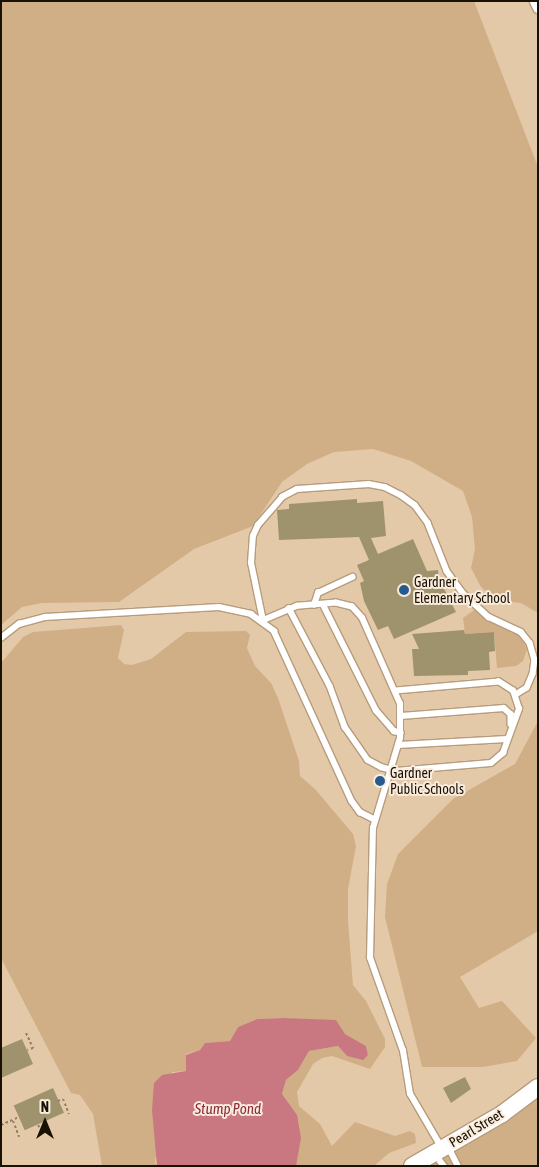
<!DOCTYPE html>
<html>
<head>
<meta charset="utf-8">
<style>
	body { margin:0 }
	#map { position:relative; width:539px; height:1167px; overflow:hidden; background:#e4c9a8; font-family:"Asap Condensed",sans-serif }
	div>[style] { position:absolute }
	.green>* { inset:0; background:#d0af86 }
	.water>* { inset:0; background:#c97881 }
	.building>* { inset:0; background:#9e936d; transform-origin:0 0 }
	.path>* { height:2px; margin-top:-1px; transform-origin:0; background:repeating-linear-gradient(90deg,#927e66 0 2.5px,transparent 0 5px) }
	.roads { filter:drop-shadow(1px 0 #b69c7c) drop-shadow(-1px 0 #b69c7c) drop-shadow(0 1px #b69c7c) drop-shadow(0 -1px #b69c7c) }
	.service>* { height:5.5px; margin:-2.75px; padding:0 2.75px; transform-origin:2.75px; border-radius:2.75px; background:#fff }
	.minor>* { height:11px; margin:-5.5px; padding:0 5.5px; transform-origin:5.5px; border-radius:5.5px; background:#fff }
	.secondary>* { height:16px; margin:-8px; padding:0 8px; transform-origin:8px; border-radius:8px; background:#fff }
	.dots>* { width:14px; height:14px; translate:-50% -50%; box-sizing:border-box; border:2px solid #faecdc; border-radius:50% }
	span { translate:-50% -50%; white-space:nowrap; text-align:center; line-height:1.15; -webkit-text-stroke:4px #faecdc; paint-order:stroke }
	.poi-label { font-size:14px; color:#1a1105 }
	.left { translate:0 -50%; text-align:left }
	.street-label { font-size:14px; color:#1a1105 }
	.water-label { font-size:15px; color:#8d2a3e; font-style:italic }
	.frame { position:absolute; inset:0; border:2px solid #1a1105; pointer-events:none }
	.north { position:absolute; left:20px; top:1097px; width:50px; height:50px; -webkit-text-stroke:4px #faecdc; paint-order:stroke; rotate:0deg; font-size:14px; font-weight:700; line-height:20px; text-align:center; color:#1a1105 }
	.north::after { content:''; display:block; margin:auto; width:18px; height:22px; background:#1a1105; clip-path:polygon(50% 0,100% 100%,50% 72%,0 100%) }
</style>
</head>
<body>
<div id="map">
	<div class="green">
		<div style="clip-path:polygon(1px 1px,474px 1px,538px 167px,538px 613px,521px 603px,496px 600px,481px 587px,471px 568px,475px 549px,472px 517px,463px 491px,411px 461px,373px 449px,334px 452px,307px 464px,282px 482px,253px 526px,194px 549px,119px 602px,42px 603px,22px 607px,1px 625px)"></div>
		<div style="clip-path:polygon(474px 610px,520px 636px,527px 649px,523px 661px,516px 666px,497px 668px,494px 632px,465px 634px,463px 618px)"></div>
		<div style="clip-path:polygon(121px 625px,124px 630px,118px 658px,124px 664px,132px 665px,151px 659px,186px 632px,246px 631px,250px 635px,247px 648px,255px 666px,271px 683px,278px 698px,299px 761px,300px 776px,315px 789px,353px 834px,356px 846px,348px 889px,348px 921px,353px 985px,366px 1001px,385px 1039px,385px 1047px,370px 1069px,332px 1056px,322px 1058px,313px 1064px,297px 1092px,299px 1106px,320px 1124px,332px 1146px,355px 1122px,395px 1136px,410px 1131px,415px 1134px,416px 1143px,389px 1153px,374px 1166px,296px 1166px,287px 1102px,282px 1094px,286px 1080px,298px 1070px,309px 1051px,338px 1046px,347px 1056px,368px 1055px,366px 1046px,345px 1034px,309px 1020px,284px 1018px,257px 1019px,238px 1027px,230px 1041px,205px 1043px,200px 1050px,186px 1054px,186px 1071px,172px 1072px,155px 1162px,157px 1166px,102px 1166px,93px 1114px,80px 1095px,71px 1093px,1px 958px,1px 663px,23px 637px,33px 632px)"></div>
		<div style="clip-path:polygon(538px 721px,538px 931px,460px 977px,479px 1008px,502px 1001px,536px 1038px,517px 1061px,483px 1067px,422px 1067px,385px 917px,387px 884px,398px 854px,453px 799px,515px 764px)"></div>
		<div style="clip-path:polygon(534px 1100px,538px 1100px,538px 1166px,426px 1166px,512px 1117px)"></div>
	</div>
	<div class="water">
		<div style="clip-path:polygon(284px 1018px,336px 1020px,345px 1034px,366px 1046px,368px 1055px,363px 1060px,347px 1056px,338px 1046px,309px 1051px,298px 1070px,286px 1080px,282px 1094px,297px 1115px,301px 1138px,296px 1166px,157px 1166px,152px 1110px,154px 1083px,162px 1075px,186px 1071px,186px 1055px,200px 1050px,205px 1043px,230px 1041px,238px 1027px,257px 1019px)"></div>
	</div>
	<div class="building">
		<div style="clip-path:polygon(357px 499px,357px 503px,383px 501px,386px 536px,371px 538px,378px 554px,413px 539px,427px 571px,438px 570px,439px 579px,456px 612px,394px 639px,388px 626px,378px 630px,364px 601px,360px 583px,364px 581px,357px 565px,369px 560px,359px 537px,279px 540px,277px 510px,289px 509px,289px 504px)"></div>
		<div style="clip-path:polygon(464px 630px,465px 634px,494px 632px,495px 651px,489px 652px,490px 670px,468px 671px,468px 675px,414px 676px,412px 649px,419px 649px,412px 634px)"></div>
		<div style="clip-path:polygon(22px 1039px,33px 1064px,1px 1078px,1px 1048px)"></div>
		<div style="clip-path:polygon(465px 1077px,471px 1089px,451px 1103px,443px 1088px)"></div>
		<div style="left:53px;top:1088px;width:27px;height:43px;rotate:66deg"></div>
	</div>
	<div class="path">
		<div style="left:26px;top:1033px;width:17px;rotate:65deg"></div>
		<div style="left:33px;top:1048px;width:6px;rotate:162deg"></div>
		<div style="left:58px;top:1101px;width:5px;rotate:-22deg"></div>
		<div style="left:63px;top:1099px;width:16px;rotate:68deg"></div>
		<div style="left:13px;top:1121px;width:17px;rotate:69deg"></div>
		<div style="left:1px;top:1125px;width:20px;rotate:-24deg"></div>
		<div style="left:38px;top:1125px;width:4px;rotate:56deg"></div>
	</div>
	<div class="roads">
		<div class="service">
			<div style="left:323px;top:604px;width:119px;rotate:63.4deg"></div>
			<div style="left:376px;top:710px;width:28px;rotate:49deg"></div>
			<div style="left:394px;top:731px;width:7px;rotate:16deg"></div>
			<div style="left:314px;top:605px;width:13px;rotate:-72deg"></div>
			<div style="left:318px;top:593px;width:38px;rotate:-25deg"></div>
			<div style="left:289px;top:608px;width:88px;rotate:62.3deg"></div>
			<div style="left:330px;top:686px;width:44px;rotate:69.9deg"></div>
			<div style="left:345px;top:727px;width:40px;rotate:55.1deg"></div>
			<div style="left:368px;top:760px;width:15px;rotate:28deg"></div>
			<div style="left:381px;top:767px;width:16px;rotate:15deg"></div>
			<div style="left:396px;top:771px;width:95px;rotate:-4.8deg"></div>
			<div style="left:491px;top:763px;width:16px;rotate:-40deg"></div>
			<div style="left:503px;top:753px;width:47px;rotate:-70deg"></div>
			<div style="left:519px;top:709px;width:19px;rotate:-108deg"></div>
			<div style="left:513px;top:691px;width:17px;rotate:-147deg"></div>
			<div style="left:499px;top:682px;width:103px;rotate:175deg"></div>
			<div style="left:1px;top:638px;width:23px;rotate:-38deg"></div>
			<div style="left:19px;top:624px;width:27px;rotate:-15deg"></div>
			<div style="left:45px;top:617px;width:174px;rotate:-3.3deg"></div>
			<div style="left:219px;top:607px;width:33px;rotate:12deg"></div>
			<div style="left:251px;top:614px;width:29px;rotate:36deg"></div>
			<div style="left:274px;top:631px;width:187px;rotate:65.4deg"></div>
			<div style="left:352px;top:801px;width:14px;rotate:54deg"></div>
			<div style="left:360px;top:812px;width:16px;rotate:27deg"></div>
			<div style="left:401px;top:716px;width:103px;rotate:-4.4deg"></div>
			<div style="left:504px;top:708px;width:9px;rotate:41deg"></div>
			<div style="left:511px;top:714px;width:10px;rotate:90deg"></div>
			<div style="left:398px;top:745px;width:109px;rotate:-3.2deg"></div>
			<div style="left:441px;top:1147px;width:61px;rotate:-120.3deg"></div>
			<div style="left:410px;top:1094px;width:44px;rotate:-99.2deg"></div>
			<div style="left:403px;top:1051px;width:99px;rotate:-109.5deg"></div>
			<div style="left:370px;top:958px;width:130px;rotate:-88.7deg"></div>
			<div style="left:373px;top:828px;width:94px;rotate:-73.3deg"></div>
			<div style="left:400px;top:738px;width:34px;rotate:-90deg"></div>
			<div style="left:400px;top:704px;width:94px;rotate:-113.8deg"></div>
			<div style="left:362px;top:618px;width:15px;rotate:-132deg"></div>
			<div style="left:352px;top:607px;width:16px;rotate:-166deg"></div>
			<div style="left:336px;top:603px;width:38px;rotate:175deg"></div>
			<div style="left:298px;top:606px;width:38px;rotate:157deg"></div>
			<div style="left:263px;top:621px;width:59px;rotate:-101.7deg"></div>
			<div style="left:251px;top:563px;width:27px;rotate:-86deg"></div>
			<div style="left:253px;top:536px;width:12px;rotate:-66deg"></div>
			<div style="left:258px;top:525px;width:37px;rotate:-49deg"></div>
			<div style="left:282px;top:497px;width:17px;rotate:-28deg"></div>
			<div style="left:297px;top:489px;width:72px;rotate:-4deg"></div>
			<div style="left:369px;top:484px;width:16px;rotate:11deg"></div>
			<div style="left:385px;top:487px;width:18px;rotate:27deg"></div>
			<div style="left:401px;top:495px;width:17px;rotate:36deg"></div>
			<div style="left:415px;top:505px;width:22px;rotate:54deg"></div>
			<div style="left:428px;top:523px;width:52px;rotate:68.4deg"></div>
			<div style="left:447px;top:571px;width:29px;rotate:54deg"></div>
			<div style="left:464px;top:594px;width:34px;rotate:43deg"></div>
			<div style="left:489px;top:617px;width:35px;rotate:25deg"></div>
			<div style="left:521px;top:632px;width:14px;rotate:51deg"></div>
			<div style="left:530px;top:643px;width:18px;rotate:74deg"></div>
			<div style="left:535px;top:660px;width:14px;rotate:98deg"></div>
			<div style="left:533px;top:674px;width:15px;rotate:113deg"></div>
			<div style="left:527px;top:688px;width:13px;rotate:148deg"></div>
			<div style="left:449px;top:1148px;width:20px;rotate:63deg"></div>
			<div style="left:436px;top:1155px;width:14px;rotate:54deg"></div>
		</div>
		<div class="minor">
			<div style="left:535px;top:1px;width:7px;rotate:63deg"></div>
		</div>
		<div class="secondary">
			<div style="left:412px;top:1166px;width:104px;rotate:-30deg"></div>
			<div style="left:502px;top:1114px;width:45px;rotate:-36.9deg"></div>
		</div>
	</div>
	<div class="dots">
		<div style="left:404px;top:590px;background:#265a93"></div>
		<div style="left:380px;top:781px;background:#265a93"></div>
	</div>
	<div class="poi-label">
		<span class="left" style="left:414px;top:590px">Gardner<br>Elementary School</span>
		<span class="left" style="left:390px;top:781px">Gardner<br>Public Schools</span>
	</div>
	<div class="street-label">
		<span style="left:476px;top:1128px;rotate:-31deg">Pearl Street</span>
	</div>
	<div class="water-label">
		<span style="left:228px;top:1109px">Stump Pond</span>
	</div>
	<div class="frame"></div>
	<div class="north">N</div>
</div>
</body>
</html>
